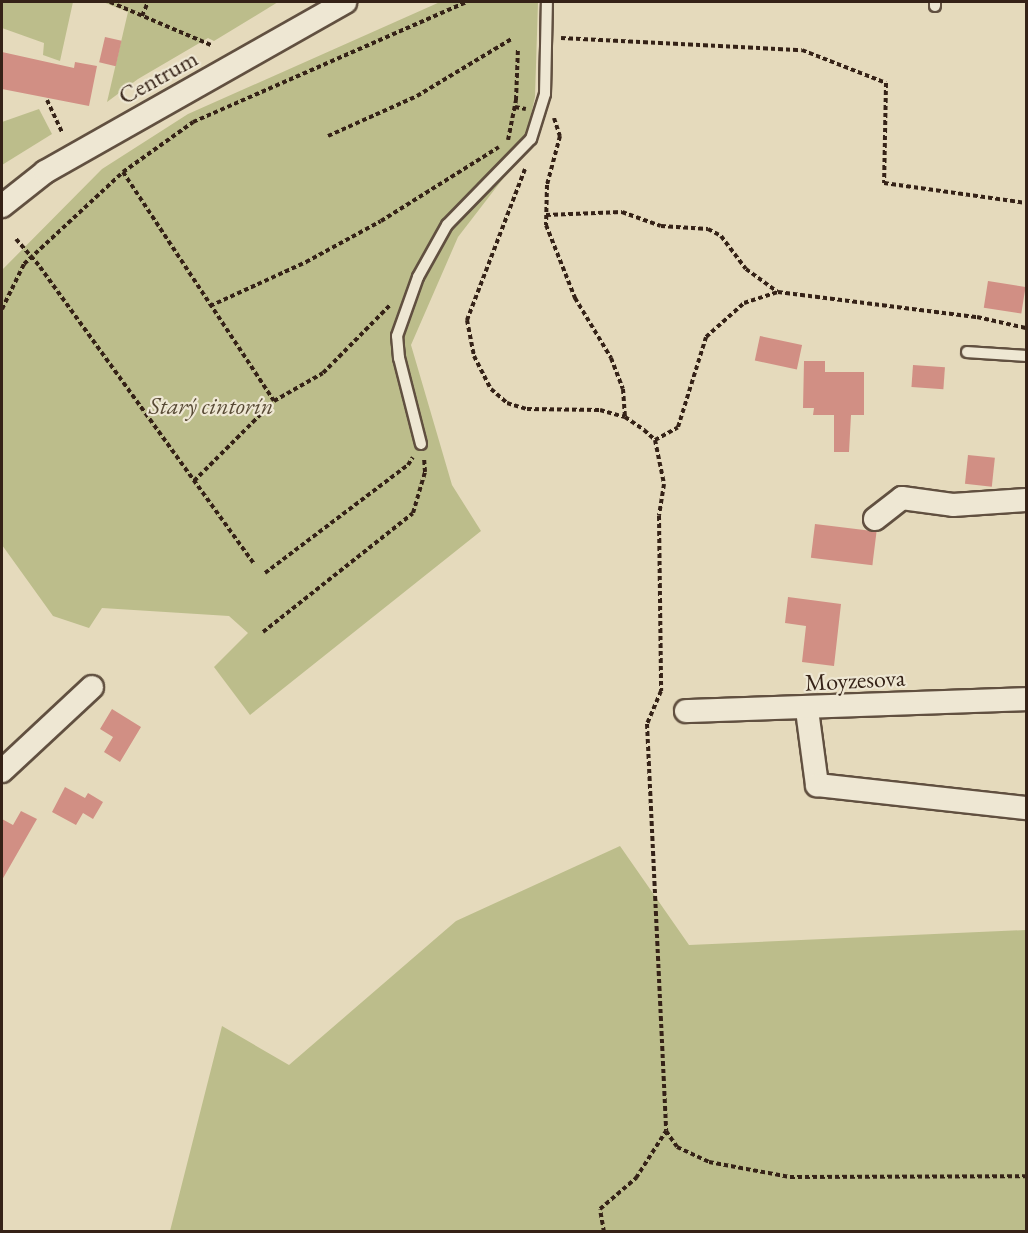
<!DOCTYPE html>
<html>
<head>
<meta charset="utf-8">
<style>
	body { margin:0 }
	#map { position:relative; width:1028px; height:1233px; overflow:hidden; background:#e5dabc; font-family:"EB Garamond",serif }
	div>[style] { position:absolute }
	.green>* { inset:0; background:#bcbd8b }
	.building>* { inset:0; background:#d18f84; transform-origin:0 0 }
	.path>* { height:4px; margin-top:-2px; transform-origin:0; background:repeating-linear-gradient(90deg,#352217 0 4.5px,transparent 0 7.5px) }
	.roads { filter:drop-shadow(2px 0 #615040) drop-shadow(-2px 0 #615040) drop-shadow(0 2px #615040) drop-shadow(0 -2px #615040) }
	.lane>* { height:10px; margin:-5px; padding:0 5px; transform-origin:5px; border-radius:5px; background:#eee7d3 }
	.street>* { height:22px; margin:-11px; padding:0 11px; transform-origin:11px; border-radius:11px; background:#eee7d3 }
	span { translate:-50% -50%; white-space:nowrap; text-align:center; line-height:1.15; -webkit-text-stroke:4.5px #eee7d3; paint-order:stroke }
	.street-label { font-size:24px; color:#352217 }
	.park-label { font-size:24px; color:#574934; font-style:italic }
	.frame { position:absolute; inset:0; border:3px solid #352217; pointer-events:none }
</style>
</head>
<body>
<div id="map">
	<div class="green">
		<div style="clip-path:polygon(2px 2px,73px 2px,60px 61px,43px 55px,44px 43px,2px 28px)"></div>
		<div style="clip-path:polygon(103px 2px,278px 2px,214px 41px,208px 38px,138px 79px,107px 102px,128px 12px)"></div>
		<div style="clip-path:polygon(440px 2px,538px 2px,535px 97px,522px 154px,458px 237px,411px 345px,452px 485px,481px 531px,250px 715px,214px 667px,248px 633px,229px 616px,102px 608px,89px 628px,53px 616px,2px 545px,2px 270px,102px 169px,188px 114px)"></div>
		<div style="clip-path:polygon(39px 109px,52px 134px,2px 165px,2px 122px)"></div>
		<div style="clip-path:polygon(620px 846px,689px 945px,1026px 930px,1026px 1231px,170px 1231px,222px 1026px,289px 1065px,456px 921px)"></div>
	</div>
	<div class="building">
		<div style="left:105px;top:37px;width:17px;height:26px;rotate:13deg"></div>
		<div style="clip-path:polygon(2px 52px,74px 68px,75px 62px,97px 66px,89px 106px,2px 89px)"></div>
		<div style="left:988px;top:281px;width:38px;height:27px;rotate:9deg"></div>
		<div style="left:760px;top:336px;width:43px;height:25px;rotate:12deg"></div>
		<div style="clip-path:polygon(804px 361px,825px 361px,825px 372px,864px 372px,864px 415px,851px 415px,849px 452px,834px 452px,834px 415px,813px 415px,814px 408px,803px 408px)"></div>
		<div style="left:913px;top:365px;width:32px;height:22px;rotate:4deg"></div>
		<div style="left:968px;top:455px;width:27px;height:29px;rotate:6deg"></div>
		<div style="left:815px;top:524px;width:62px;height:34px;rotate:7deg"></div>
		<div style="clip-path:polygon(788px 597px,841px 604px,834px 666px,802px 662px,806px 626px,785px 623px)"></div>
		<div style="clip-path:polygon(112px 709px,141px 727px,120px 762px,104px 752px,113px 737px,100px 729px)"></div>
		<div style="clip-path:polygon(65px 787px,85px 798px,88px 793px,103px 802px,93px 819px,83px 813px,76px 825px,52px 812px)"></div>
		<div style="clip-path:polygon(21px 811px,37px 819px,2px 880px,2px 819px,13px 825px)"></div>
	</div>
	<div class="path">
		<div style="left:110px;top:2px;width:110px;rotate:23.1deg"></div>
		<div style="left:142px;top:16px;width:15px;rotate:-67deg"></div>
		<div style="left:561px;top:38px;width:241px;rotate:2.9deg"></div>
		<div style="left:802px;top:50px;width:90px;rotate:21.4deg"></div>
		<div style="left:886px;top:83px;width:100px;rotate:91.1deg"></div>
		<div style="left:884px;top:183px;width:143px;rotate:8deg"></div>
		<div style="left:47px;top:100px;width:35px;rotate:65deg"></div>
		<div style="left:515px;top:107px;width:11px;rotate:10deg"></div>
		<div style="left:554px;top:118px;width:19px;rotate:72deg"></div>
		<div style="left:560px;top:136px;width:51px;rotate:104.9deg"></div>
		<div style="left:547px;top:185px;width:40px;rotate:91.4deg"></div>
		<div style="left:546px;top:225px;width:79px;rotate:68.3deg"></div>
		<div style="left:575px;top:298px;width:70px;rotate:59deg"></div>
		<div style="left:611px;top:358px;width:33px;rotate:69deg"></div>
		<div style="left:623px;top:389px;width:28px;rotate:86deg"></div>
		<div style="left:328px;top:136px;width:98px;rotate:-24.2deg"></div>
		<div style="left:417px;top:96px;width:112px;rotate:-31.1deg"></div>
		<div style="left:508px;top:140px;width:41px;rotate:-78.7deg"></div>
		<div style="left:516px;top:100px;width:52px;rotate:-87.8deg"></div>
		<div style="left:525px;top:169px;width:162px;rotate:111deg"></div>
		<div style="left:467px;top:320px;width:37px;rotate:79deg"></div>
		<div style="left:474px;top:356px;width:37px;rotate:63deg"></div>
		<div style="left:491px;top:389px;width:21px;rotate:41deg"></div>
		<div style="left:507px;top:403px;width:21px;rotate:17deg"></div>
		<div style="left:527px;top:409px;width:73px;rotate:0.8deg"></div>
		<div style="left:600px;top:410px;width:26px;rotate:16deg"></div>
		<div style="left:625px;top:417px;width:23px;rotate:34deg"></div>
		<div style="left:644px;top:430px;width:15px;rotate:42deg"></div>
		<div style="left:655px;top:440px;width:45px;rotate:78.4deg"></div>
		<div style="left:664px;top:484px;width:32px;rotate:99deg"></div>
		<div style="left:659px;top:516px;width:175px;rotate:89.3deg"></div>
		<div style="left:661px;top:691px;width:36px;rotate:113deg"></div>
		<div style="left:647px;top:724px;width:407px;rotate:87.3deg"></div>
		<div style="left:666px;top:1131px;width:19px;rotate:55deg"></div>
		<div style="left:677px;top:1147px;width:35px;rotate:25deg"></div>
		<div style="left:709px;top:1162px;width:82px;rotate:10.5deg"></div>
		<div style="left:790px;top:1177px;width:236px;rotate:-0.2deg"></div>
		<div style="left:123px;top:172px;width:274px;rotate:56.6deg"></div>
		<div style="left:546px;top:215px;width:76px;rotate:-2.3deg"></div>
		<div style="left:622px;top:212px;width:41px;rotate:19.7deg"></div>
		<div style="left:661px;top:226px;width:47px;rotate:3.7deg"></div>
		<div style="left:708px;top:229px;width:15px;rotate:28deg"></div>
		<div style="left:721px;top:236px;width:41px;rotate:52.9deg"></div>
		<div style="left:746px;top:269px;width:39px;rotate:36deg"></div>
		<div style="left:778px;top:292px;width:201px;rotate:7.2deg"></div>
		<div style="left:977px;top:317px;width:50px;rotate:12.7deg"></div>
		<div style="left:16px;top:239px;width:37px;rotate:49deg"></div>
		<div style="left:40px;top:267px;width:366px;rotate:54.2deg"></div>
		<div style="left:210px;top:306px;width:106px;rotate:-24.6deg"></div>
		<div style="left:306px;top:262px;width:85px;rotate:-28.7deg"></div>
		<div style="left:381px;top:221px;width:139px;rotate:-32.1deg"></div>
		<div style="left:2px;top:309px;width:50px;rotate:-63.9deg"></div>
		<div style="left:24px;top:264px;width:135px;rotate:-42.9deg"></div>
		<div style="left:123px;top:172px;width:86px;rotate:-35.5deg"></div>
		<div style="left:193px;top:122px;width:299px;rotate:-23.7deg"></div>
		<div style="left:655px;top:440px;width:26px;rotate:-29deg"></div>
		<div style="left:678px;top:427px;width:94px;rotate:-72.7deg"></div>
		<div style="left:706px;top:337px;width:51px;rotate:-41.8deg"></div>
		<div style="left:744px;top:303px;width:36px;rotate:-18deg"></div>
		<div style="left:194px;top:481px;width:113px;rotate:-45deg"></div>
		<div style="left:274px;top:401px;width:56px;rotate:-29.7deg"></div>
		<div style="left:323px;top:373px;width:95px;rotate:-45.4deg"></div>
		<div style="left:265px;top:573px;width:179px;rotate:-37.1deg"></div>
		<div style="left:408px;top:465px;width:9px;rotate:-58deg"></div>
		<div style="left:263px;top:632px;width:191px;rotate:-38.4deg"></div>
		<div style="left:413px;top:513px;width:43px;rotate:-73.7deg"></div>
		<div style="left:425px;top:472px;width:13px;rotate:-94deg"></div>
		<div style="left:604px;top:1232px;width:23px;rotate:-100deg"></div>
		<div style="left:600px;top:1209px;width:48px;rotate:-40.7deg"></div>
		<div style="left:636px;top:1178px;width:56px;rotate:-57.4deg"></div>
	</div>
	<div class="roads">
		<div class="lane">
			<div style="left:935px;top:6px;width:4px;rotate:-90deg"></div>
			<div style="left:967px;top:352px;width:59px;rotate:3.9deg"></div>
			<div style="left:421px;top:444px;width:89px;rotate:-104.3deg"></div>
			<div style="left:399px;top:358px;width:22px;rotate:-95deg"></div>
			<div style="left:397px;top:336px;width:63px;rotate:-70.4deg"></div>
			<div style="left:418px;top:277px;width:60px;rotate:-60.9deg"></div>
			<div style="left:447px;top:225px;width:120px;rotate:-45.7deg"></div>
			<div style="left:531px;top:139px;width:47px;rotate:-72.7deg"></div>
			<div style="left:545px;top:94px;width:92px;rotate:-88.8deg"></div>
		</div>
		<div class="street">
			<div style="left:2px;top:206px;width:55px;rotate:-38.3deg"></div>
			<div style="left:45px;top:172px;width:345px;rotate:-29.5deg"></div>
			<div style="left:875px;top:519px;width:34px;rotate:-38deg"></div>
			<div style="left:902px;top:498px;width:51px;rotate:7.8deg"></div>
			<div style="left:953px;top:505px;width:73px;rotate:-3.9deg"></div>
			<div style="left:807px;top:710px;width:76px;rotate:82.4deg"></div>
			<div style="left:817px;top:785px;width:210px;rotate:6.3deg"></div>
			<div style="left:686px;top:711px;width:340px;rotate:-2deg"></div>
			<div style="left:2px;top:771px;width:123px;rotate:-43deg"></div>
		</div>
	</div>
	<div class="street-label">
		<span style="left:158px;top:77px;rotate:-29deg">Centrum</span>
		<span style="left:855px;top:680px;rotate:-3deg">Moyzesova</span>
	</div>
	<div class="park-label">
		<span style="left:211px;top:406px">Starý cintorín</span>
	</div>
	<div class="frame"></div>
</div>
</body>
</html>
